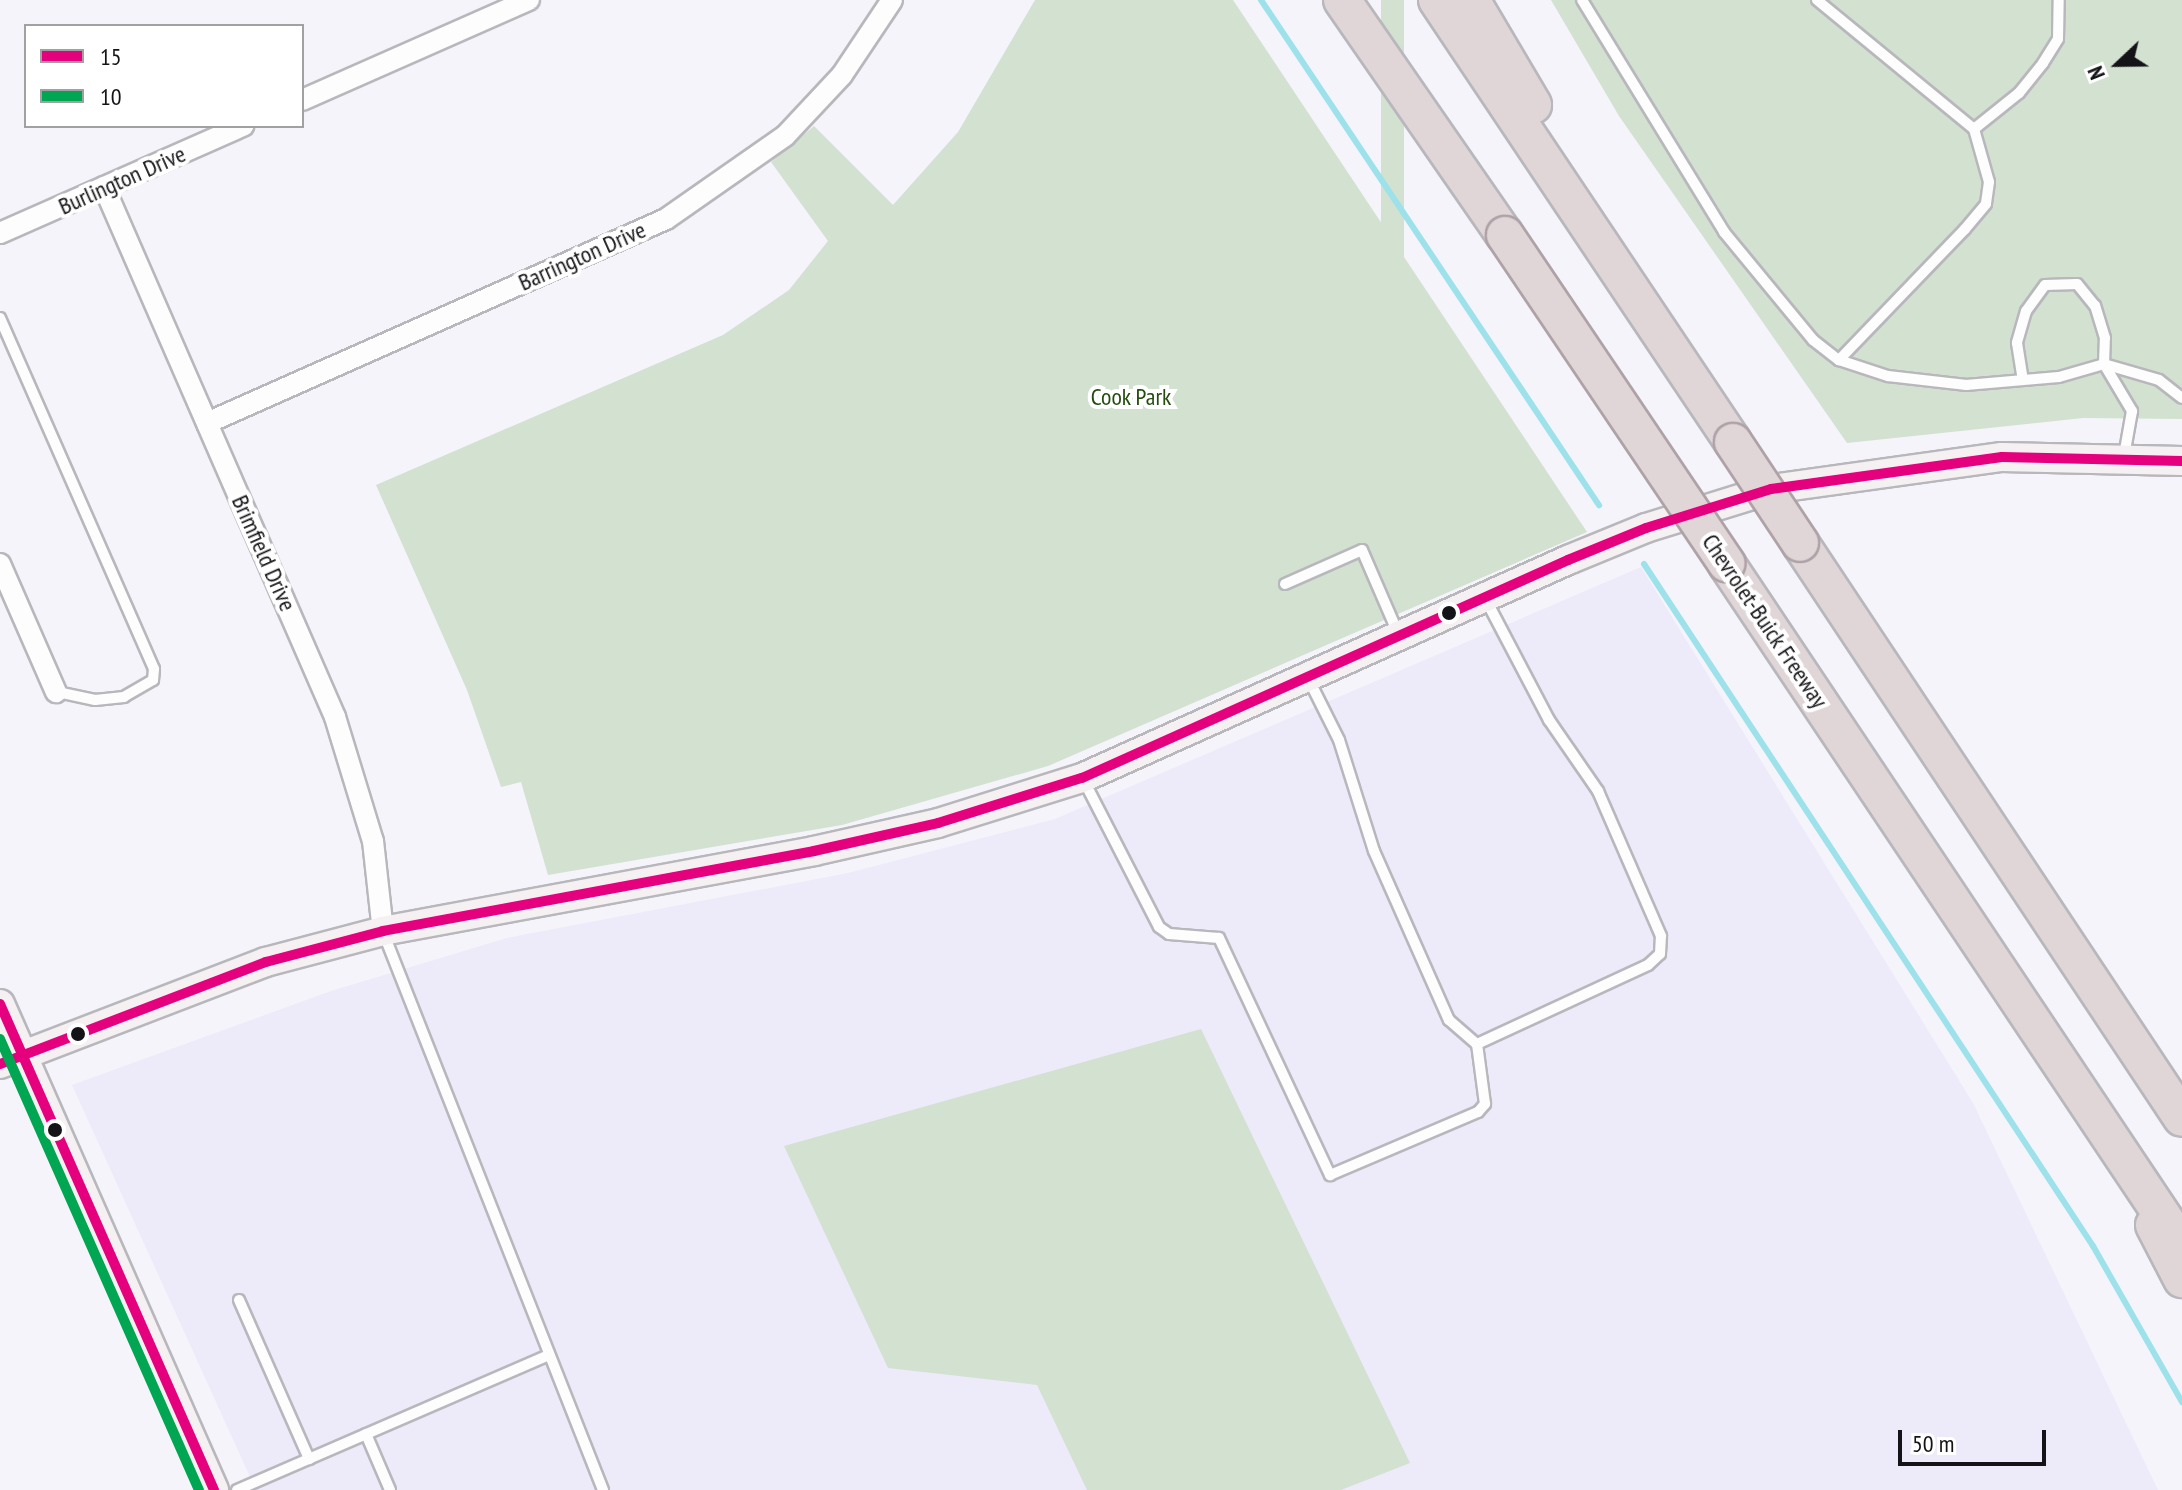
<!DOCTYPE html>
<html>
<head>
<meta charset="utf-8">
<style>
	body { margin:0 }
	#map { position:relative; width:2182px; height:1490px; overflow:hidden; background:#f4f4fa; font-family:"PT Sans Narrow",sans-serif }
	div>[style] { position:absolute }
	.built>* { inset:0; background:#edebfa }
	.green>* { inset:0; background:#d2e1d0; transform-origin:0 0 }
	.stream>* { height:6px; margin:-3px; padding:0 3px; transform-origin:3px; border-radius:3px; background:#9de1eb }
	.roads { filter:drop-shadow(2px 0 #b8b7bc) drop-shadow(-2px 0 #b8b7bc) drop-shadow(0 2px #b8b7bc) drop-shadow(0 -2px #b8b7bc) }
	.lane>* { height:10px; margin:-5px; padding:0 5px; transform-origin:5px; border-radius:5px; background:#fdfdfe }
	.street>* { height:20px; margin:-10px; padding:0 10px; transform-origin:10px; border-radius:10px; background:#fdfdfe }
	.secondary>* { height:28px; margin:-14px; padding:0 14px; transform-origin:14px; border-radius:14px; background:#f5f1f3 }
	.highway>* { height:36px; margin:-18px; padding:0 18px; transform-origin:18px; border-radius:18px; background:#e0d5d7 }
	.bridges { filter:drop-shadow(2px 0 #aea2a7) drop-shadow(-2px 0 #aea2a7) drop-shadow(0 2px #aea2a7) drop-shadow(0 -2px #aea2a7) }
	.highway-bridge>* { height:36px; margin:-18px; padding:0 18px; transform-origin:18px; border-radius:18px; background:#e0d5d7 }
	.bus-1>* { height:10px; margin:-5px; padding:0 5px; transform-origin:5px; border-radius:5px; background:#e5007d }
	.bus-2>* { height:10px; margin:-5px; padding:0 5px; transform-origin:5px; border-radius:5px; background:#00a651 }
	.dots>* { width:22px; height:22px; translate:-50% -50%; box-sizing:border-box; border:4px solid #fff; border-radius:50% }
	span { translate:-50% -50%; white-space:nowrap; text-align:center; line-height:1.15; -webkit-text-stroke:8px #fff; paint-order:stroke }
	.street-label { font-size:24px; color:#141418 }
	.park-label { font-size:24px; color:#244b10 }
	.legend { position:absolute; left:24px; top:24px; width:280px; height:104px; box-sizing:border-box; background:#fff; border:2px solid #a1a1a3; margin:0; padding:10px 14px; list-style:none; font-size:24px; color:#141418 }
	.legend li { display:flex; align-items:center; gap:16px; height:40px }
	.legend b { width:40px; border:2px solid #a1a1a3 }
	.north { position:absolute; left:2078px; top:24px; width:80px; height:80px; -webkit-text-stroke:6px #fff; paint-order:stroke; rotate:248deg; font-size:22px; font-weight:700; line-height:32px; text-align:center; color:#141418 }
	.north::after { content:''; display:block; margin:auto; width:28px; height:36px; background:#141418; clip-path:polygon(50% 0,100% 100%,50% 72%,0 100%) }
	.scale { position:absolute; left:1898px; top:1430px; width:148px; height:36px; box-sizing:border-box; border:4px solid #141418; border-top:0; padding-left:10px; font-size:24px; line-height:28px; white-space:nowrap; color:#141418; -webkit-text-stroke:6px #fff; paint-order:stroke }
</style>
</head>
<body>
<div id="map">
	<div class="built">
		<div style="clip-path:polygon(1641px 567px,1973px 1103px,2158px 1490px,256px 1490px,72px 1085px,331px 991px,507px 938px,848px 873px,1055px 819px)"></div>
	</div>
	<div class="green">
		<div style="clip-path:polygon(1035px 0,1233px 0,1587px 532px,1048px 766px,842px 825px,548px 875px,521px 782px,501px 787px,467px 690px,376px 485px,723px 335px,789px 290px,828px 241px,771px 162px,814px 126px,893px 205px,958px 132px)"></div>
		<div style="left:1381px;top:0;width:23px;height:547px"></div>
		<div style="clip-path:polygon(1551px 0,2182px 0,2182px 419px,2083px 418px,1847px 443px,1619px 116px)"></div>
		<div style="clip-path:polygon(1201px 1029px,1410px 1463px,1341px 1490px,1087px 1490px,1037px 1385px,888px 1368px,784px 1146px)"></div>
	</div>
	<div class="stream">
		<div style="left:1261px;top:0;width:608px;rotate:56.21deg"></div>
		<div style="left:1644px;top:564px;width:817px;rotate:56.64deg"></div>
		<div style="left:2093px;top:1246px;width:180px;rotate:60.3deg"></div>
	</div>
	<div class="roads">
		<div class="lane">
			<div style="left:1582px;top:0;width:272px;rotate:58.5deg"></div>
			<div style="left:1724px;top:232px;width:140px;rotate:50.5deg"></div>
			<div style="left:1813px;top:340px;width:33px;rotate:38deg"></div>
			<div style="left:1839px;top:360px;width:52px;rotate:18.1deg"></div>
			<div style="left:1888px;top:376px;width:79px;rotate:6.6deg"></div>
			<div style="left:1966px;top:385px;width:93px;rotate:-4.9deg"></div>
			<div style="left:2059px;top:377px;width:47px;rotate:-16.1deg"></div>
			<div style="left:2104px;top:364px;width:26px;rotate:-88deg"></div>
			<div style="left:2105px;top:338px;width:34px;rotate:-107deg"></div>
			<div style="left:2095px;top:306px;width:28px;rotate:-129deg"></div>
			<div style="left:2077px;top:284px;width:32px;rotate:178deg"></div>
			<div style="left:2045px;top:285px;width:32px;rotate:126deg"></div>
			<div style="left:2026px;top:311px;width:33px;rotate:106deg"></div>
			<div style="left:2017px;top:343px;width:37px;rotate:81deg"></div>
			<div style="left:1817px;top:0;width:203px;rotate:39.4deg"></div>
			<div style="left:1974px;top:129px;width:55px;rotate:74.2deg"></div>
			<div style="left:1989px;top:182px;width:22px;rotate:98deg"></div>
			<div style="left:1986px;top:204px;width:33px;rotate:130deg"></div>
			<div style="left:1965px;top:229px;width:182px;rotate:133.9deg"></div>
			<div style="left:1974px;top:129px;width:58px;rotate:-38.7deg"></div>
			<div style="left:2019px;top:93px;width:38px;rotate:-51deg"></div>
			<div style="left:2043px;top:63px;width:28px;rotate:-58deg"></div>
			<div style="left:2058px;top:39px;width:39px;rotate:-89deg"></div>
			<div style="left:0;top:318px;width:383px;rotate:66.3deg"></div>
			<div style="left:154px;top:669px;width:11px;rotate:95deg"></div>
			<div style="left:153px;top:680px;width:34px;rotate:150deg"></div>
			<div style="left:124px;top:697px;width:29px;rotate:174deg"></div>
			<div style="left:95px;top:700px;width:40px;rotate:-168deg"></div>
			<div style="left:2104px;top:364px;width:55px;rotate:59.2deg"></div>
			<div style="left:2132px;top:411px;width:46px;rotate:100.1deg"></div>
			<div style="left:2104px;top:364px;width:57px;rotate:16.2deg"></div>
			<div style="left:2159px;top:380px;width:29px;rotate:38deg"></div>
			<div style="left:1285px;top:584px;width:84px;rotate:-23.8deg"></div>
			<div style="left:1362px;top:550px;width:90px;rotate:66.6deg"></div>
			<div style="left:1308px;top:678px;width:69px;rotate:63.4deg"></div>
			<div style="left:1339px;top:740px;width:116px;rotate:72.5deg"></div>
			<div style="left:1374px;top:851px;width:185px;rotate:66.1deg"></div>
			<div style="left:1449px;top:1020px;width:37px;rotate:41deg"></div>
			<div style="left:1477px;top:1044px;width:188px;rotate:-24.8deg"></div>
			<div style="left:1648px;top:965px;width:16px;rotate:-43deg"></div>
			<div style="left:1660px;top:954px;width:18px;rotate:-87deg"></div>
			<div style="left:1661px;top:936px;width:158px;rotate:-113.5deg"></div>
			<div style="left:1598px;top:791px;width:86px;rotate:-124.6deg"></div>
			<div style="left:1549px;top:720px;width:138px;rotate:-117.7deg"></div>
			<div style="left:1083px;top:779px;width:166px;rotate:62.8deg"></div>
			<div style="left:1159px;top:927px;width:12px;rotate:35deg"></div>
			<div style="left:1169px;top:934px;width:50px;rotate:4.6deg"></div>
			<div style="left:1219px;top:938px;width:262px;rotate:64.9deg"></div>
			<div style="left:1330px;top:1175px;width:161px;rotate:-23.1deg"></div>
			<div style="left:1478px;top:1112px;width:11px;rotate:-49deg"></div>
			<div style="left:1485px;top:1104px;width:61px;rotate:-97.6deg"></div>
			<div style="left:383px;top:932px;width:600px;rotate:68.48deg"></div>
			<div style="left:239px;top:1300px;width:174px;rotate:66.2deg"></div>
			<div style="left:366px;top:1434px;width:61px;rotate:66.8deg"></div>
			<div style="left:237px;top:1490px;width:337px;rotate:-23.4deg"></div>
		</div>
		<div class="street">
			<div style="left:302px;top:100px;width:248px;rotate:-23.8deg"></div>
			<div style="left:104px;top:187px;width:578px;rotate:66.45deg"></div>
			<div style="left:335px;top:717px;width:130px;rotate:73deg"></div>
			<div style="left:373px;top:841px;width:91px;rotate:83.7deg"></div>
			<div style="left:0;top:233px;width:266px;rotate:-23.8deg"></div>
			<div style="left:207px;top:423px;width:502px;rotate:-23.96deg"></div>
			<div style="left:666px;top:219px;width:145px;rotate:-34.9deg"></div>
			<div style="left:785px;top:136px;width:83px;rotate:-46.9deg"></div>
			<div style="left:842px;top:75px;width:90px;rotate:-56.3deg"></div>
			<div style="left:0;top:564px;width:140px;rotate:66.4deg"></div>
		</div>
		<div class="secondary">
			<div style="left:0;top:1004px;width:531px;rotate:66.23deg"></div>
			<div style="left:0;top:1064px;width:285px;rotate:-21deg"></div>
			<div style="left:266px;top:962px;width:121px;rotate:-14.8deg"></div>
			<div style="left:383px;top:931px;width:438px;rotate:-10.5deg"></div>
			<div style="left:814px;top:851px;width:127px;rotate:-12.7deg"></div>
			<div style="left:938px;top:823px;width:151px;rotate:-17.4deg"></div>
			<div style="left:1082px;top:778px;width:533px;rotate:-24.16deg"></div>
			<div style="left:1568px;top:560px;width:84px;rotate:-22.3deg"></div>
			<div style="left:1646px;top:528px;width:131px;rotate:-17.3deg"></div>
			<div style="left:1771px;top:489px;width:233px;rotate:-7.9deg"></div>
			<div style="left:2002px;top:457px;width:180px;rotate:1.3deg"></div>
		</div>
		<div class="highway">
			<div style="left:1342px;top:0;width:286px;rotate:55.3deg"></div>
			<div style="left:1437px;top:0;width:532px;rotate:56.19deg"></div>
			<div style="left:1471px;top:0;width:122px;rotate:59.4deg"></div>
			<div style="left:1800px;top:543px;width:690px;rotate:56.4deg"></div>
			<div style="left:1726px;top:563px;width:820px;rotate:56.23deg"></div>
			<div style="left:2154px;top:1225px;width:61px;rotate:62.6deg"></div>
		</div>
	</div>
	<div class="bridges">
		<div class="highway-bridge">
			<div style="left:1505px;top:235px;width:396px;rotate:56deg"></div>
			<div style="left:1733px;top:442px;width:121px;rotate:56.4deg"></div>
		</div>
	</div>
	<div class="bus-1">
		<div style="left:0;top:1004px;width:531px;rotate:66.23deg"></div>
		<div style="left:0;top:1064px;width:285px;rotate:-21deg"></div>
		<div style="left:266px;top:962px;width:121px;rotate:-14.8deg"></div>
		<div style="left:383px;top:931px;width:438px;rotate:-10.5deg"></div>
		<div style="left:814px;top:851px;width:127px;rotate:-12.7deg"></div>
		<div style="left:938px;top:823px;width:151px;rotate:-17.4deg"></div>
		<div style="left:1082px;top:778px;width:533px;rotate:-24.16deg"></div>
		<div style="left:1568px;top:560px;width:84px;rotate:-22.3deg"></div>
		<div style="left:1646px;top:528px;width:131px;rotate:-17.3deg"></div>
		<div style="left:1771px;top:489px;width:233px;rotate:-7.9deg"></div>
		<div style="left:2002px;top:457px;width:180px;rotate:1.3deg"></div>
	</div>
	<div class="bus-2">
		<div style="left:0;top:1039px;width:493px;rotate:66.2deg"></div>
	</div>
	<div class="dots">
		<div style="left:1449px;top:613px;background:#141418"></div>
		<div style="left:78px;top:1034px;background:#141418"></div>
		<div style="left:55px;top:1130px;background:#141418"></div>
	</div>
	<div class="street-label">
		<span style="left:122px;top:180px;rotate:-24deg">Burlington Drive</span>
		<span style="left:582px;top:256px;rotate:-24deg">Barrington Drive</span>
		<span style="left:264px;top:553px;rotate:66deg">Brimfield Drive</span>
		<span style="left:1765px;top:621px;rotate:56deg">Chevrolet-Buick Freeway</span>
	</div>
	<div class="park-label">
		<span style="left:1131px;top:397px">Cook Park</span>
	</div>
	<ul class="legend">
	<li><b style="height:10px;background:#e5007d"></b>15</li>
	<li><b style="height:10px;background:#00a651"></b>10</li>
	</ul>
	<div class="north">N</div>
	<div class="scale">50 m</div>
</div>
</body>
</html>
